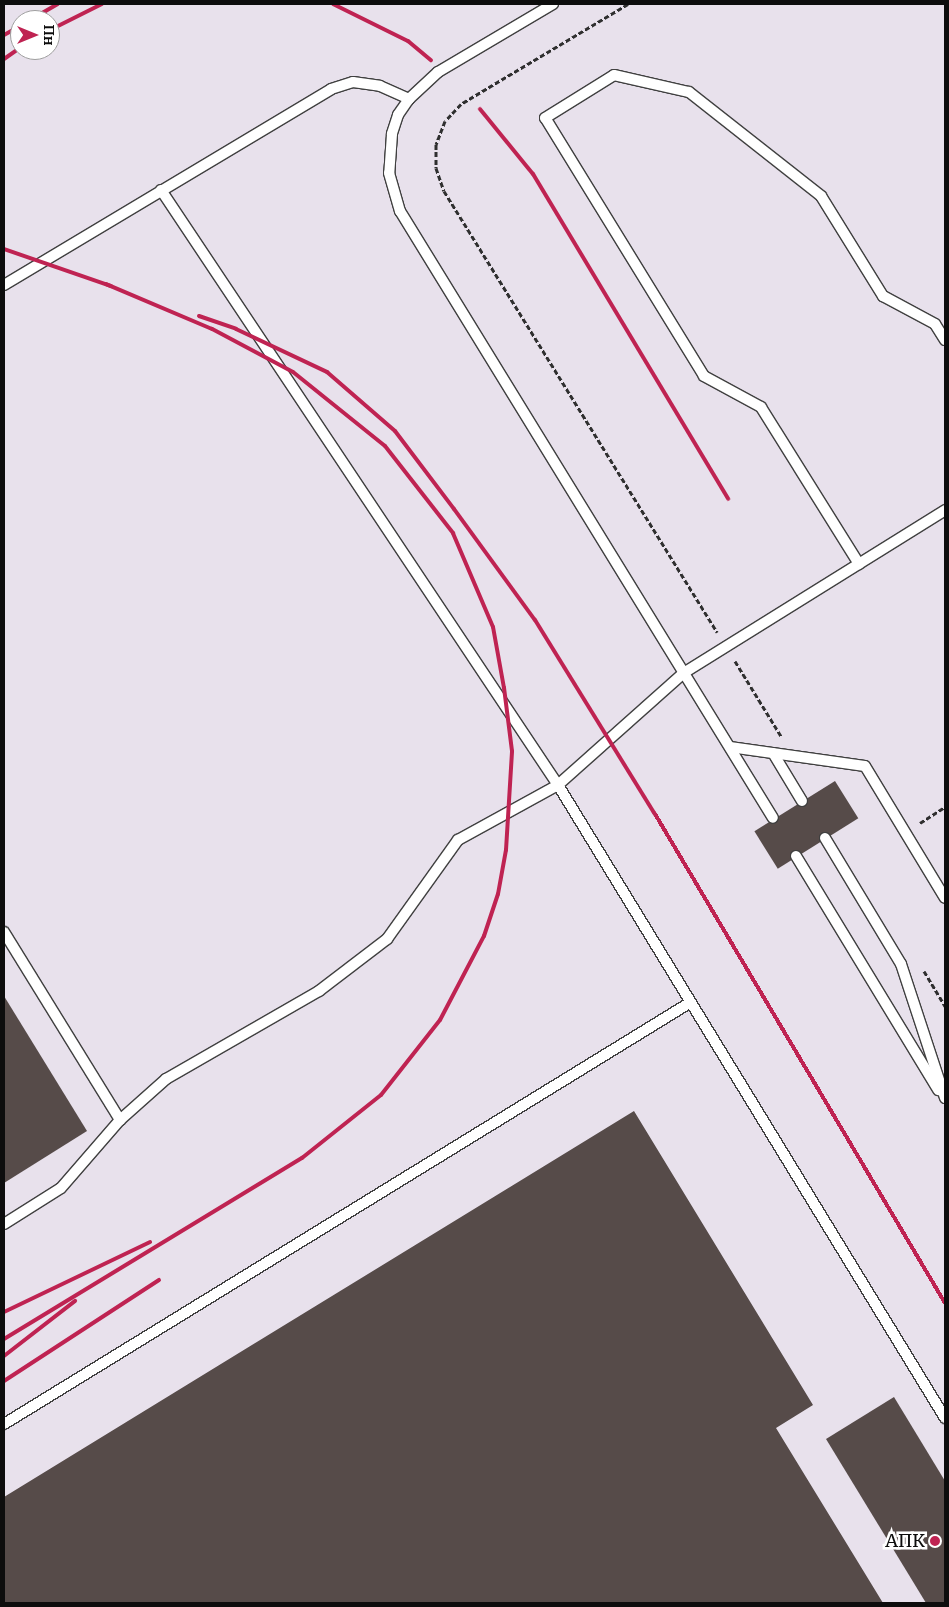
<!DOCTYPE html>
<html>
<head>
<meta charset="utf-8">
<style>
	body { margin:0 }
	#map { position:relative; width:949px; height:1607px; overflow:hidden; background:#fff7ed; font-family:Merriweather,serif }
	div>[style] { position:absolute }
	.industrial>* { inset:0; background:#e8e1ec }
	.building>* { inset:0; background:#564b49; transform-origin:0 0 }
	.path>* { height:3px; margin-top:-1.5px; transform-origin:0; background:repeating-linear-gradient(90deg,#2f2f2f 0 5px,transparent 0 7.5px) }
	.roads { filter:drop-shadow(1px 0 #404040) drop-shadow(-1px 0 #404040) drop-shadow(0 1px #404040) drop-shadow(0 -1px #404040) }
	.service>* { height:10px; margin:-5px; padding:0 5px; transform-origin:5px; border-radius:5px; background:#fff }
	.rail>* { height:4px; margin:-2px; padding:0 2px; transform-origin:2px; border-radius:2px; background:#bf2352 }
	.dots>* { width:14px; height:14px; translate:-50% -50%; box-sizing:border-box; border:2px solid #fff; border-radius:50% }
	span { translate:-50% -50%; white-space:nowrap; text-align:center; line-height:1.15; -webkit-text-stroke:5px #fff; paint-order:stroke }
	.poi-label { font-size:18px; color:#0d0d0d }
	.right { translate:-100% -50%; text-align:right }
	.frame { position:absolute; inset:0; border:5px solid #0d0d0d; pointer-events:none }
	.north { position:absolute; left:10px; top:10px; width:50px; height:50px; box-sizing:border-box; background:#fff; border:1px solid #9e9e9e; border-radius:50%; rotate:90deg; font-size:14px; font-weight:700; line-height:20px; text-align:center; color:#0d0d0d }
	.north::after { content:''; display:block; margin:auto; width:18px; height:22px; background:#bf2352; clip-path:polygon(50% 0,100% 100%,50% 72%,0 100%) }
</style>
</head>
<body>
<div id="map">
	<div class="industrial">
		<div style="clip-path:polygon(evenodd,4px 4px,945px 4px,945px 1603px,4px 1603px,4px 4px,20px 20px,50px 20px,50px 50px,20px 50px,20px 20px)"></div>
	</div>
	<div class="building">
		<div style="left:835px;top:781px;width:44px;height:95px;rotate:58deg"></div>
		<div style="clip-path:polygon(4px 996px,87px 1131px,4px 1183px)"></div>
		<div style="clip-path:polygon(634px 1111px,813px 1405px,776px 1428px,883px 1603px,4px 1603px,4px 1497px)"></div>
		<div style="clip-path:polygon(894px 1397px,945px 1481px,945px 1603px,926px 1603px,826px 1439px)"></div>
	</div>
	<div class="path">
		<div style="left:628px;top:4px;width:195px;rotate:149.1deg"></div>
		<div style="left:461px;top:104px;width:23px;rotate:133deg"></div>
		<div style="left:445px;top:121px;width:25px;rotate:111deg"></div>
		<div style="left:436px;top:144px;width:24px;rotate:90deg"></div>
		<div style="left:436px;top:168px;width:24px;rotate:71deg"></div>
		<div style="left:444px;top:191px;width:519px;rotate:58.24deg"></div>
		<div style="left:735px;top:661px;width:88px;rotate:58.5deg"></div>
		<div style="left:920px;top:823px;width:30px;rotate:-33deg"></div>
		<div style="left:924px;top:971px;width:41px;rotate:59deg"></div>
	</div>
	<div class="roads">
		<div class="service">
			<div style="left:553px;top:4px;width:134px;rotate:149.4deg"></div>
			<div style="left:438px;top:72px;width:40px;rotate:137deg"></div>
			<div style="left:409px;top:99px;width:19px;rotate:125deg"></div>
			<div style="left:398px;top:115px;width:20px;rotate:108deg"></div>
			<div style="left:392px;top:134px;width:39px;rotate:94deg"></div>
			<div style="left:389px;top:173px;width:40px;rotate:74deg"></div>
			<div style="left:400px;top:211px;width:712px;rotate:58.43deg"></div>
			<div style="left:161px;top:190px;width:715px;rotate:56.29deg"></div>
			<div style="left:558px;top:785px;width:742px;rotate:58.56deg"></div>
			<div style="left:4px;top:285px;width:381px;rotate:-30.9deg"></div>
			<div style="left:331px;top:89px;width:23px;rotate:-18deg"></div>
			<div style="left:353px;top:82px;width:27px;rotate:8deg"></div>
			<div style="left:380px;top:86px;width:32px;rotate:24deg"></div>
			<div style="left:859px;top:564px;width:185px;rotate:-122deg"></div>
			<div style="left:761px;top:407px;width:65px;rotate:-151.5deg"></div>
			<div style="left:704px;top:376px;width:303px;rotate:-121.6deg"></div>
			<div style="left:545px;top:118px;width:81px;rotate:-31.9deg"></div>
			<div style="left:614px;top:75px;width:77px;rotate:12.8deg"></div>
			<div style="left:689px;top:92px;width:168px;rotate:38.2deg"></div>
			<div style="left:821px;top:196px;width:118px;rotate:58.2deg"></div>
			<div style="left:883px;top:296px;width:59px;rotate:28.3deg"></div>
			<div style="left:935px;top:324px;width:19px;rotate:58deg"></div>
			<div style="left:730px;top:747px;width:136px;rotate:8deg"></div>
			<div style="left:865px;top:766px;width:154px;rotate:58.8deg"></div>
			<div style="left:773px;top:753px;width:56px;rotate:58.9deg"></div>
			<div style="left:825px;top:838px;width:147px;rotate:58.9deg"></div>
			<div style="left:901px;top:964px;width:141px;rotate:71.8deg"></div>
			<div style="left:796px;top:856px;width:274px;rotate:58.7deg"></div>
			<div style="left:4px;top:932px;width:221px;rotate:58.3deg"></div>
			<div style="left:4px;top:1224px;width:67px;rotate:-32.3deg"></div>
			<div style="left:61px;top:1188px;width:90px;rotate:-49.1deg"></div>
			<div style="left:120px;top:1120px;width:62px;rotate:-41.7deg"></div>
			<div style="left:166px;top:1079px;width:177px;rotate:-29.9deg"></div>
			<div style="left:319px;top:991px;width:86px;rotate:-37.4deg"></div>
			<div style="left:387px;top:939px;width:122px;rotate:-54.4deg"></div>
			<div style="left:458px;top:840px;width:114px;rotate:-28.8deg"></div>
			<div style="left:558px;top:785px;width:170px;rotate:-41.7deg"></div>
			<div style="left:685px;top:672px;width:306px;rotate:-31.9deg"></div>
			<div style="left:4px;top:1424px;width:806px;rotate:-31.56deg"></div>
		</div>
	</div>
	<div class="rail">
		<div style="left:333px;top:4px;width:84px;rotate:26.3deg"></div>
		<div style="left:408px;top:41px;width:30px;rotate:40deg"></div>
		<div style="left:30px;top:20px;width:32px;rotate:-30deg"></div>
		<div style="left:50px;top:30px;width:58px;rotate:-26.6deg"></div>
		<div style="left:4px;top:35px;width:18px;rotate:-29deg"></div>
		<div style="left:4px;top:59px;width:19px;rotate:-35deg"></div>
		<div style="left:480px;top:109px;width:84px;rotate:50.8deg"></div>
		<div style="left:533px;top:174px;width:379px;rotate:59deg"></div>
		<div style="left:4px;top:249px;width:113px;rotate:19.1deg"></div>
		<div style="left:199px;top:316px;width:39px;rotate:19deg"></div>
		<div style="left:236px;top:329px;width:101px;rotate:25.3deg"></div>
		<div style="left:327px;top:372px;width:90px;rotate:40.9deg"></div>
		<div style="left:395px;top:431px;width:98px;rotate:52.9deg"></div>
		<div style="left:454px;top:509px;width:137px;rotate:53.9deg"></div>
		<div style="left:535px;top:620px;width:228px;rotate:58.3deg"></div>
		<div style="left:655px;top:814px;width:569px;rotate:59.33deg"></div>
		<div style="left:4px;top:1312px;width:162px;rotate:-25.6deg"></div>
		<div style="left:4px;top:1339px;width:349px;rotate:-31.3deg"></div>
		<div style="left:302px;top:1158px;width:101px;rotate:-38.6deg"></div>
		<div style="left:381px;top:1095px;width:95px;rotate:-51.8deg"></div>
		<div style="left:440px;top:1020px;width:95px;rotate:-62.4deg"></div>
		<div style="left:484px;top:936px;width:44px;rotate:-71.6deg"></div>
		<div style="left:498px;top:894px;width:45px;rotate:-79.7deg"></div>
		<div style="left:506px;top:850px;width:99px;rotate:-86.5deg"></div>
		<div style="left:512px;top:751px;width:64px;rotate:-97.2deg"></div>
		<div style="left:504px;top:688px;width:62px;rotate:-100.2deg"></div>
		<div style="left:493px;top:627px;width:102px;rotate:-113.1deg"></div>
		<div style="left:453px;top:533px;width:110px;rotate:-128deg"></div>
		<div style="left:385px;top:446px;width:118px;rotate:-141.2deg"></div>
		<div style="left:293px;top:372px;width:92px;rotate:-152deg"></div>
		<div style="left:212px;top:329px;width:115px;rotate:-157deg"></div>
		<div style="left:4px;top:1356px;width:90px;rotate:-37.8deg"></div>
		<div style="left:4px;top:1381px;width:185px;rotate:-33.1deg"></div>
	</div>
	<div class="dots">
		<div style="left:935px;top:1541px;background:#bf2352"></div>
	</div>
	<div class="poi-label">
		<span class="right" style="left:925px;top:1541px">АПК</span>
	</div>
	<div class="frame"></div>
	<div class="north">Пн</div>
</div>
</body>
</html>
